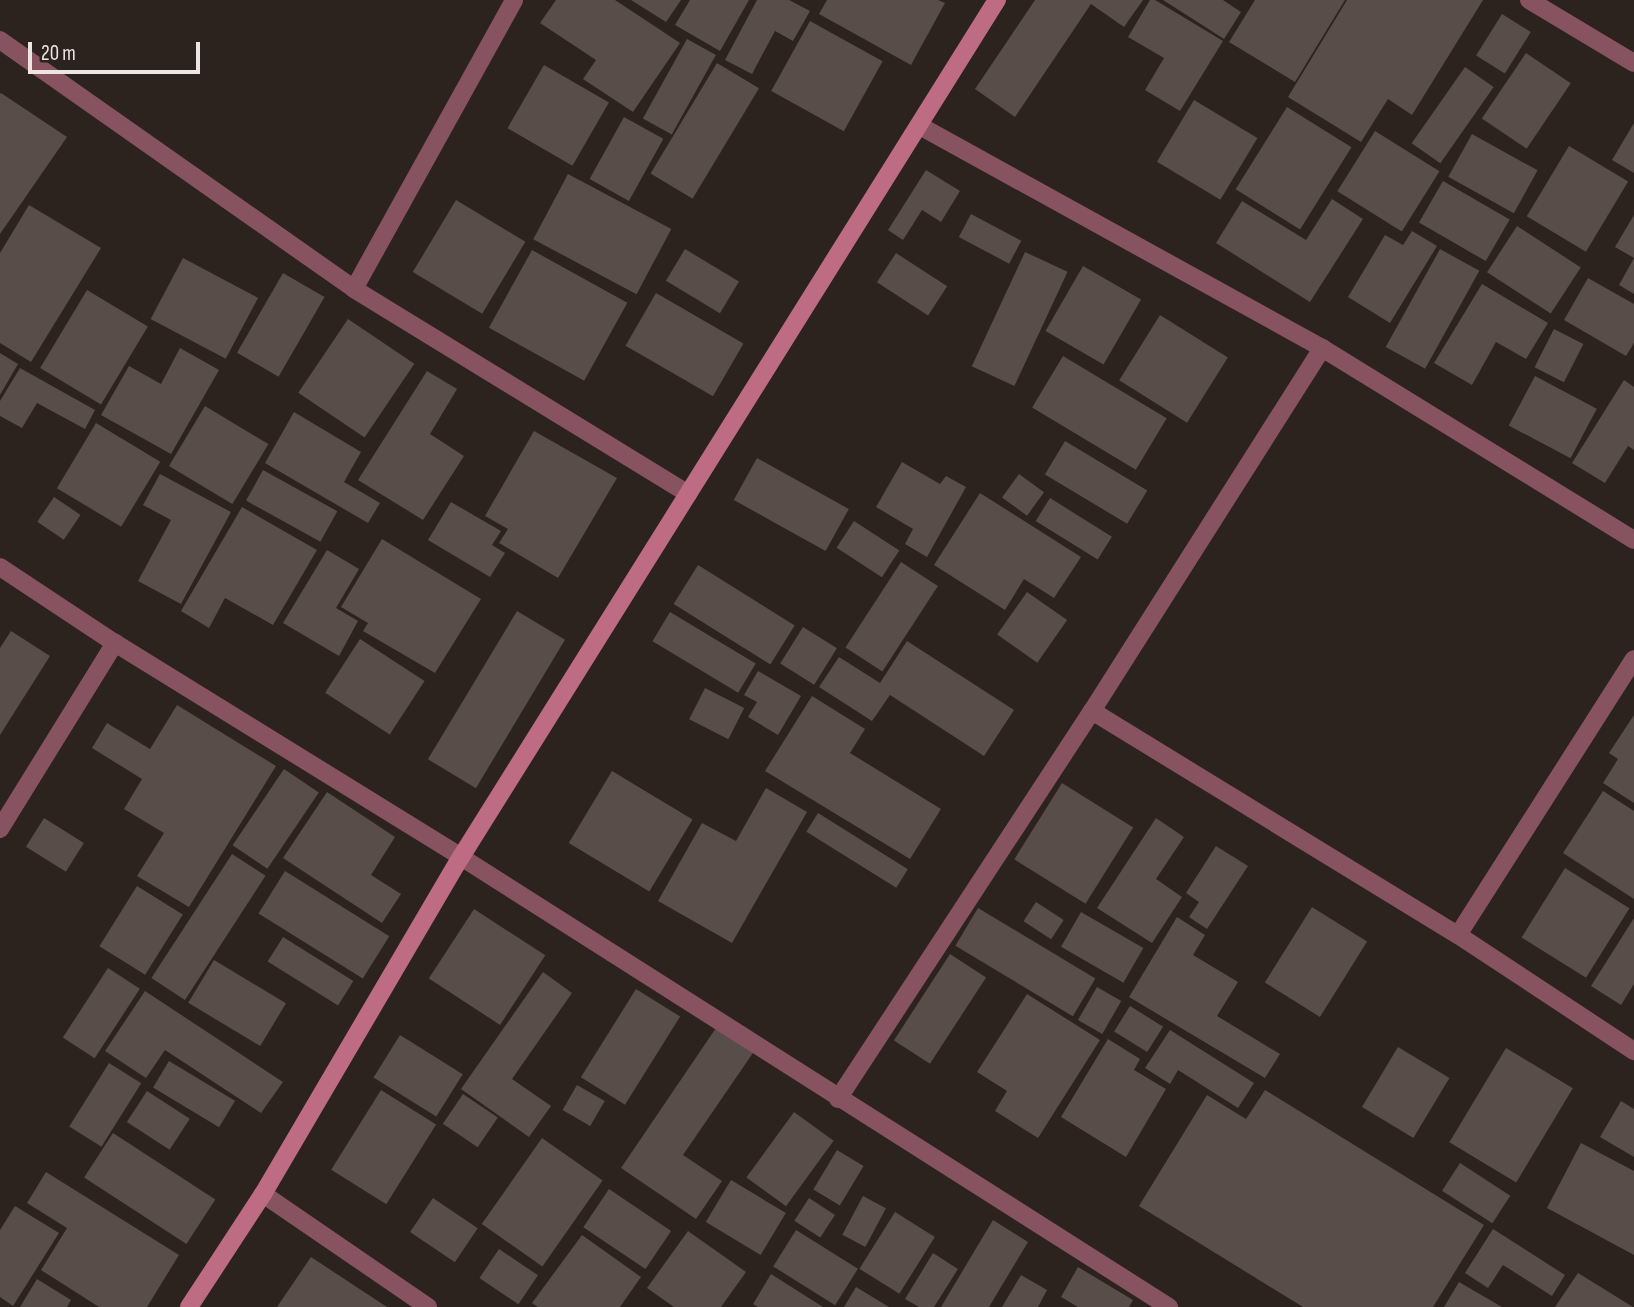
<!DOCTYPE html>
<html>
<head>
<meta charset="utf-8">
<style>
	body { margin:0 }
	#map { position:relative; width:1634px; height:1307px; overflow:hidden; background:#2c221e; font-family:"Sofia Sans Condensed",sans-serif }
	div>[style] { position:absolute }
	.building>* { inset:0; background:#584d48; transform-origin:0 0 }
	.street>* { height:18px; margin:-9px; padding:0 9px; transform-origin:9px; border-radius:9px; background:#875361 }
	.secondary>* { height:18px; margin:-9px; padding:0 9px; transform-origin:9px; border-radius:9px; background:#be6c83 }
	span { translate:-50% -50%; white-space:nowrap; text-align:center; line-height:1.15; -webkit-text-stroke:5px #2c221e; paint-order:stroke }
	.scale { position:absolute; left:28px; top:42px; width:172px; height:32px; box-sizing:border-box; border:4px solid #ece5e2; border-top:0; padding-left:9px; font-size:21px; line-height:24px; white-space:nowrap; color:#ece5e2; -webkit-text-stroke:5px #2c221e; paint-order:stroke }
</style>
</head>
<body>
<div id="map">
	<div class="building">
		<div style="clip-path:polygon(556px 0,615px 0,680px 43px,633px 112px,583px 79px,596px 60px,540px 23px)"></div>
		<div style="clip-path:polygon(631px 0,681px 0,666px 22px)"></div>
		<div style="clip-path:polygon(690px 0,749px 0,720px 51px,675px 25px)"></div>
		<div style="clip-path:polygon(757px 0,789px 0,810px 11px,793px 41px,775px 31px,752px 74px,725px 60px)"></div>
		<div style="clip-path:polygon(827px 0,938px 0,945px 3px,911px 65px,819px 14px)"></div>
		<div style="clip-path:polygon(1035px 0,1143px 0,1124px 27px,1091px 4px,1015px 117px,975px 89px)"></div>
		<div style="clip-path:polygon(1150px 0,1155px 0,1223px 41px,1180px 111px,1145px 90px,1164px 58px,1128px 37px)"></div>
		<div style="clip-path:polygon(1163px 0,1223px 0,1241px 12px,1224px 39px)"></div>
		<div style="clip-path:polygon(1255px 0,1345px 0,1295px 82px,1229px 42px)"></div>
		<div style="clip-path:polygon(1347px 0,1483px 0,1412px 115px,1388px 99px,1361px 142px,1288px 97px)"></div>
		<div style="left:1502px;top:14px;width:34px;height:49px;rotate:32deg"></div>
		<div style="left:810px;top:21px;width:83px;height:80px;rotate:29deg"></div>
		<div style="left:687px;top:39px;width:33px;height:91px;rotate:29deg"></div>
		<div style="left:1526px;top:53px;width:54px;height:79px;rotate:34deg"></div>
		<div style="left:717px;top:63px;width:49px;height:129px;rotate:31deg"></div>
		<div style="left:544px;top:65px;width:75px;height:73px;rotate:30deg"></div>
		<div style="left:1465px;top:67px;width:35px;height:93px;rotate:35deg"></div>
		<div style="clip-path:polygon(1px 93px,67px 137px,0 234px,0 94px)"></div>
		<div style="left:1194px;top:100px;width:74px;height:72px;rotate:31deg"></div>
		<div style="left:1287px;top:107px;width:76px;height:97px;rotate:32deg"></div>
		<div style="left:624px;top:117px;width:45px;height:71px;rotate:29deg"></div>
		<div style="clip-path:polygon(1634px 123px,1634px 173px,1612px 160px)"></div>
		<div style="left:1375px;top:131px;width:76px;height:71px;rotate:32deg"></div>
		<div style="left:1472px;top:134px;width:75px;height:49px;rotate:29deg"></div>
		<div style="left:1569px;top:146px;width:69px;height:82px;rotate:31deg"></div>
		<div style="clip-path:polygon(926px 170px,960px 191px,941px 222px,922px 210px,903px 240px,888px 230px)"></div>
		<div style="left:568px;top:174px;width:117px;height:74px;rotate:28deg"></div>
		<div style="left:1443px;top:181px;width:77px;height:48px;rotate:30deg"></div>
		<div style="clip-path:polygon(1332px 199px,1363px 219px,1310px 302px,1216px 243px,1242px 201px,1306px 240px)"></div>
		<div style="left:456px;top:200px;width:81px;height:84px;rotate:31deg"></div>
		<div style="clip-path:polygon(29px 205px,101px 248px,31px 362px,0 343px,0 253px)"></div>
		<div style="left:971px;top:214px;width:57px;height:26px;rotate:28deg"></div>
		<div style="clip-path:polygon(1634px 215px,1634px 294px,1619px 285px,1634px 258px,1615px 247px)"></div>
		<div style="left:1517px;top:226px;width:76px;height:55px;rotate:33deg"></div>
		<div style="clip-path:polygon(1412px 231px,1437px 246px,1390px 323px,1348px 297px,1385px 235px,1403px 245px)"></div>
		<div style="left:685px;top:249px;width:63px;height:37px;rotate:31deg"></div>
		<div style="left:1440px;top:249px;width:45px;height:112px;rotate:29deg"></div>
		<div style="left:532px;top:250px;width:109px;height:89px;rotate:29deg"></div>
		<div style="left:1025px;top:252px;width:47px;height:126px;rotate:25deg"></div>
		<div style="left:896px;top:253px;width:61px;height:35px;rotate:33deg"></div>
		<div style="left:183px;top:258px;width:85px;height:69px;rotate:28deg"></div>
		<div style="left:1083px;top:266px;width:67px;height:75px;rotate:30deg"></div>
		<div style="left:283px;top:273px;width:48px;height:92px;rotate:30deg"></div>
		<div style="clip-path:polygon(1588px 278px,1634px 304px,1634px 343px,1626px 356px,1564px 320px)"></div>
		<div style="clip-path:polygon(1482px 284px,1548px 323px,1526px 359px,1496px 342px,1472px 385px,1434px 363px)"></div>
		<div style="left:87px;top:290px;width:71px;height:91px;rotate:31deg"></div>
		<div style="left:656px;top:293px;width:101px;height:61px;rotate:30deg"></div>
		<div style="left:1160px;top:315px;width:80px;height:77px;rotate:32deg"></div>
		<div style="left:348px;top:319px;width:80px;height:89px;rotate:34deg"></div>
		<div style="left:1554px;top:329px;width:33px;height:43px;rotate:27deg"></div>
		<div style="clip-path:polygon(180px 348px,219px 370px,171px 454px,101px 415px,129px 366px,161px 384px)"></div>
		<div style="clip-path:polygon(0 353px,18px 364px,0 395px)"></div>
		<div style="left:1063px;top:356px;width:121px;height:60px;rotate:31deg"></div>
		<div style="clip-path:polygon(20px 368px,95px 410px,85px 429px,37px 403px,22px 428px,0 416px,0 401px)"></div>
		<div style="clip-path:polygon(427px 371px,457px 389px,430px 434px,464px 456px,423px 520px,358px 480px)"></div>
		<div style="left:1535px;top:376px;width:70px;height:56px;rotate:28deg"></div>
		<div style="clip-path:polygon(1624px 380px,1634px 387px,1634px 450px,1628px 446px,1605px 483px,1572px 463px)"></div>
		<div style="left:205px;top:406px;width:74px;height:70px;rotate:31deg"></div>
		<div style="clip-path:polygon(294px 412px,361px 452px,344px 482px,380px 503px,368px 523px,265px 463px)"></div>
		<div style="left:96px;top:423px;width:75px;height:76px;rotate:31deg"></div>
		<div style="clip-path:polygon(534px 431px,617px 478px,558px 578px,499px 543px,508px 529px,485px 516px)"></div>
		<div style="left:1065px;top:441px;width:96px;height:39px;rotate:31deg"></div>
		<div style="left:757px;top:458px;width:105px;height:48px;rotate:29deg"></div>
		<div style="clip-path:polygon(902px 462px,940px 484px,946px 476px,966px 487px,927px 557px,905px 544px,913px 529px,876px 507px)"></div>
		<div style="left:263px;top:470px;width:85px;height:35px;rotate:29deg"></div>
		<div style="clip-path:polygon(160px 474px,231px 512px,181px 604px,138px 581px,171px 520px,143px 505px)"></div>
		<div style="left:1019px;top:474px;width:31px;height:29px;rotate:36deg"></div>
		<div style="clip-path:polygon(980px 493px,1081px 557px,1054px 598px,1024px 579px,1005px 610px,934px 565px)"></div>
		<div style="left:54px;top:497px;width:32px;height:30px;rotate:34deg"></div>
		<div style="left:1050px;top:498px;width:73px;height:27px;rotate:32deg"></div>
		<div style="clip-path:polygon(451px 502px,501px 531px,492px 545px,505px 553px,490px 577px,428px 540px)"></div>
		<div style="clip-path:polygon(242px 507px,317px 550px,273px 625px,225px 598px,209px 628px,181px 611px)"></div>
		<div style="left:854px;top:521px;width:54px;height:32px;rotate:33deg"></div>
		<div style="clip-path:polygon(382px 539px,481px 599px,435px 673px,363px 631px,368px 623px,341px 607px)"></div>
		<div style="clip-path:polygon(327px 550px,359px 569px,336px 608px,358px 621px,339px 656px,283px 623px)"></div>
		<div style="left:901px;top:562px;width:44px;height:102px;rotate:33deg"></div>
		<div style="left:698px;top:565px;width:114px;height:46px;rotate:32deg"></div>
		<div style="left:1027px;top:592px;width:49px;height:52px;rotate:35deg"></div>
		<div style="left:517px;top:611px;width:56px;height:173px;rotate:31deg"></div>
		<div style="left:670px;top:612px;width:100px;height:34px;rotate:31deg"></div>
		<div style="left:803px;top:627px;width:40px;height:43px;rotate:32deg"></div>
		<div style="clip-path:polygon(11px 631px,50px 656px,0 735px,0 648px)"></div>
		<div style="left:360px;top:639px;width:77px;height:64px;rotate:33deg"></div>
		<div style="clip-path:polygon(907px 641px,1014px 710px,984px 756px,890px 695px,872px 721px,819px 687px,839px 657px,880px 683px)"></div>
		<div style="clip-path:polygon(758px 671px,801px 696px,778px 735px,748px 717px,757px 702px,744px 695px)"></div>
		<div style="left:705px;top:688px;width:44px;height:35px;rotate:27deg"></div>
		<div style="clip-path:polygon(812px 696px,865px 729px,850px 753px,941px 809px,910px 859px,765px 771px)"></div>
		<div style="clip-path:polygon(177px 705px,276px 766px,189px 907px,137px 876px,164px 833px,124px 809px,142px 779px,92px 748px,107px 723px,150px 749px)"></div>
		<div style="clip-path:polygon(1634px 715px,1634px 803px,1603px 783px,1618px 759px,1609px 753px)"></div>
		<div style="left:284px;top:769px;width:42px;height:92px;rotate:34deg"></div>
		<div style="left:612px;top:771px;width:94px;height:84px;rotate:31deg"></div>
		<div style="left:1062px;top:783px;width:84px;height:90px;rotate:32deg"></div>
		<div style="clip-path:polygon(766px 788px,807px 812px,732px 943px,658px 901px,702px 823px,736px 841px)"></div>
		<div style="clip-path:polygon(1603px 791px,1634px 811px,1634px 899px,1563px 853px)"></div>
		<div style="clip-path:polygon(327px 792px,395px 837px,371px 875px,401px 894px,382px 923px,283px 858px)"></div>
		<div style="left:818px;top:813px;width:106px;height:22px;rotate:32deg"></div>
		<div style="left:44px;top:818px;width:47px;height:34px;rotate:32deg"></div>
		<div style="clip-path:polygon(1156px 818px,1184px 837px,1156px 879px,1182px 897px,1152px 943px,1097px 908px)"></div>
		<div style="clip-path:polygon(1216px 846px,1248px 866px,1207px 929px,1189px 917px,1199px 902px,1186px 893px)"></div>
		<div style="left:232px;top:854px;width:40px;height:148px;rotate:33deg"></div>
		<div style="left:1565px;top:868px;width:76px;height:82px;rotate:32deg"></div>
		<div style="left:285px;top:871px;width:123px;height:50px;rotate:32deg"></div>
		<div style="left:137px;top:886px;width:54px;height:71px;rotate:32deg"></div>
		<div style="left:1036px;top:902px;width:33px;height:23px;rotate:33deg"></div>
		<div style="left:1312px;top:907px;width:65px;height:89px;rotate:32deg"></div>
		<div style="left:978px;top:908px;width:137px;height:44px;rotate:31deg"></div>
		<div style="left:474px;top:909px;width:85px;height:83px;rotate:33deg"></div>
		<div style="left:1081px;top:912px;width:72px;height:40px;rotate:30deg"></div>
		<div style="clip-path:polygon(1177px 917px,1205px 935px,1193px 955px,1238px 982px,1217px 1016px,1280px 1054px,1265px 1078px,1129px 997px)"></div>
		<div style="clip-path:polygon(1634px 918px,1634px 984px,1621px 1005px,1591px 986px)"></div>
		<div style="left:283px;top:937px;width:83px;height:29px;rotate:32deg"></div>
		<div style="left:950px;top:954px;width:43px;height:103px;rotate:33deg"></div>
		<div style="left:214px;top:960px;width:84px;height:50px;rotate:31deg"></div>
		<div style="left:108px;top:968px;width:38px;height:83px;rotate:33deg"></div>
		<div style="clip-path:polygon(543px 972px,572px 993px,512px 1079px,551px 1106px,529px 1137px,461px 1089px)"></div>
		<div style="left:1097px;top:987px;width:28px;height:38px;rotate:30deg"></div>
		<div style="left:636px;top:989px;width:52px;height:104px;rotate:32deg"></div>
		<div style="clip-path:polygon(145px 991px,283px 1082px,261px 1113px,165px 1050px,146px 1078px,105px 1051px)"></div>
		<div style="clip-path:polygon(1027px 994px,1100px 1040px,1038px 1138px,995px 1111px,1007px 1091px,977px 1072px)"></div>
		<div style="left:1130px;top:1006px;width:39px;height:30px;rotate:32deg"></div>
		<div style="clip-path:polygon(718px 1025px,755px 1050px,683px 1155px,722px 1181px,696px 1219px,621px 1168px)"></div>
		<div style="clip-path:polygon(1170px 1030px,1254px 1083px,1238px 1108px,1178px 1070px,1170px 1084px,1145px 1068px)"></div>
		<div style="left:400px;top:1035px;width:74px;height:50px;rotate:32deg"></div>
		<div style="clip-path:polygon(1108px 1039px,1140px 1059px,1134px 1070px,1166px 1089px,1126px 1157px,1061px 1117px)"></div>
		<div style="left:1398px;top:1047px;width:60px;height:70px;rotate:31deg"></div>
		<div style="left:1506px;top:1048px;width:78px;height:110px;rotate:31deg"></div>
		<div style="left:169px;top:1061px;width:77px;height:31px;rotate:31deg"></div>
		<div style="left:109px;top:1063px;width:38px;height:75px;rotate:32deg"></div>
		<div style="left:577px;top:1085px;width:32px;height:29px;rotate:30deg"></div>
		<div style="left:381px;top:1090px;width:65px;height:94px;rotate:32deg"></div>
		<div style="clip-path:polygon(1265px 1090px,1484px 1225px,1433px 1307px,1303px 1307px,1139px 1206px,1207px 1095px,1246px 1119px)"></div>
		<div style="left:147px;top:1091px;width:51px;height:37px;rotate:33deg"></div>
		<div style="left:463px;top:1094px;width:42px;height:36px;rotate:34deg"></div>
		<div style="clip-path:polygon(1621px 1101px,1634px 1109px,1634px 1157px,1600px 1137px)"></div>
		<div style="left:794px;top:1112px;width:49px;height:81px;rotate:36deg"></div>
		<div style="left:113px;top:1133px;width:122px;height:53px;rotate:33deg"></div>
		<div style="left:542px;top:1138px;width:74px;height:105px;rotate:35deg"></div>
		<div style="clip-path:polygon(1581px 1143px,1634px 1171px,1634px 1255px,1547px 1208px)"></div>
		<div style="left:837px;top:1150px;width:31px;height:46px;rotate:31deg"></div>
		<div style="left:1460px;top:1163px;width:60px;height:33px;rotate:33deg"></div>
		<div style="clip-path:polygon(46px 1172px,179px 1255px,147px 1307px,99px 1307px,41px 1270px,67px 1228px,27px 1203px)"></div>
		<div style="left:731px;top:1180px;width:64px;height:49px;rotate:31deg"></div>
		<div style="left:609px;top:1189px;width:75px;height:46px;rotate:34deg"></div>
		<div style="left:863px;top:1196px;width:26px;height:44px;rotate:28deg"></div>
		<div style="left:433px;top:1198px;width:54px;height:41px;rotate:34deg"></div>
		<div style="left:809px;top:1198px;width:31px;height:27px;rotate:33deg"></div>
		<div style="clip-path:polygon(15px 1206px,59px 1233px,13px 1306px,0 1297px,0 1230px)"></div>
		<div style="left:895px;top:1212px;width:47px;height:67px;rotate:32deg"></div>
		<div style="clip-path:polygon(993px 1220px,1028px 1242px,989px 1307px,941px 1307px)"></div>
		<div style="clip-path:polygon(1493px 1229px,1565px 1275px,1552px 1296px,1503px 1265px,1488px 1288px,1465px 1273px)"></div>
		<div style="left:796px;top:1230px;width:73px;height:43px;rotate:32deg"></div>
		<div style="clip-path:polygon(688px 1231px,746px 1272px,721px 1307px,674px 1307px,647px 1288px)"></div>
		<div style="clip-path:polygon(582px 1235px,641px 1277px,620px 1307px,538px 1307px,532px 1303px)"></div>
		<div style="left:499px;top:1249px;width:47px;height:35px;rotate:34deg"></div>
		<div style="clip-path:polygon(933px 1253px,958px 1269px,934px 1307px,919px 1307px,905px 1299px)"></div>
		<div style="clip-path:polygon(311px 1257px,387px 1307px,277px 1307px)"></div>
		<div style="clip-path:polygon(1078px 1267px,1133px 1300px,1129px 1307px,1078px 1307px,1061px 1297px)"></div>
		<div style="clip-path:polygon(1578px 1273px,1633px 1307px,1555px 1307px)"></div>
		<div style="clip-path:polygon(771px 1274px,823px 1307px,758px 1307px,753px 1304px)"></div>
		<div style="clip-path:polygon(1021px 1275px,1047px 1290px,1038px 1307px,1002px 1307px)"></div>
		<div style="clip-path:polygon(37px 1279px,71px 1300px,67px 1307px,20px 1307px)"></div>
		<div style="clip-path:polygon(1459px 1282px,1502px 1307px,1444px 1307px)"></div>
		<div style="clip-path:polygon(856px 1287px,889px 1307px,844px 1307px)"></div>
	</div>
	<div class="street">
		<div style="left:1529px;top:0;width:122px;rotate:31deg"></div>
		<div style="left:0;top:40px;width:433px;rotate:35.1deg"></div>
		<div style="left:354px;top:289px;width:392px;rotate:31.5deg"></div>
		<div style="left:920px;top:126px;width:459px;rotate:28.9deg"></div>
		<div style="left:1322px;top:348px;width:366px;rotate:31.6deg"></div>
		<div style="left:354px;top:289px;width:330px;rotate:-61deg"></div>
		<div style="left:0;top:567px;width:138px;rotate:33.5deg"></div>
		<div style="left:115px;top:643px;width:407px;rotate:31.7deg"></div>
		<div style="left:461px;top:857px;width:839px;rotate:32.44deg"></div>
		<div style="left:1092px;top:711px;width:429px;rotate:31.5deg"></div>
		<div style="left:1458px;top:935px;width:211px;rotate:33.4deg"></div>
		<div style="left:0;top:829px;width:219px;rotate:-58.3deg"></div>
		<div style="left:1458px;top:935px;width:327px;rotate:-57.5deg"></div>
		<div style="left:838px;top:1099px;width:464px;rotate:-56.8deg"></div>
		<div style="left:1092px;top:711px;width:430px;rotate:-57.6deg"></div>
		<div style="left:263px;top:1194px;width:200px;rotate:34.4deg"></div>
	</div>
	<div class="secondary">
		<div style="left:189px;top:1307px;width:135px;rotate:-56.8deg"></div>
		<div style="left:263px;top:1194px;width:391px;rotate:-59.6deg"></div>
		<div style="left:461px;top:857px;width:1011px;rotate:-57.98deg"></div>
	</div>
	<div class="scale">20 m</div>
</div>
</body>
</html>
